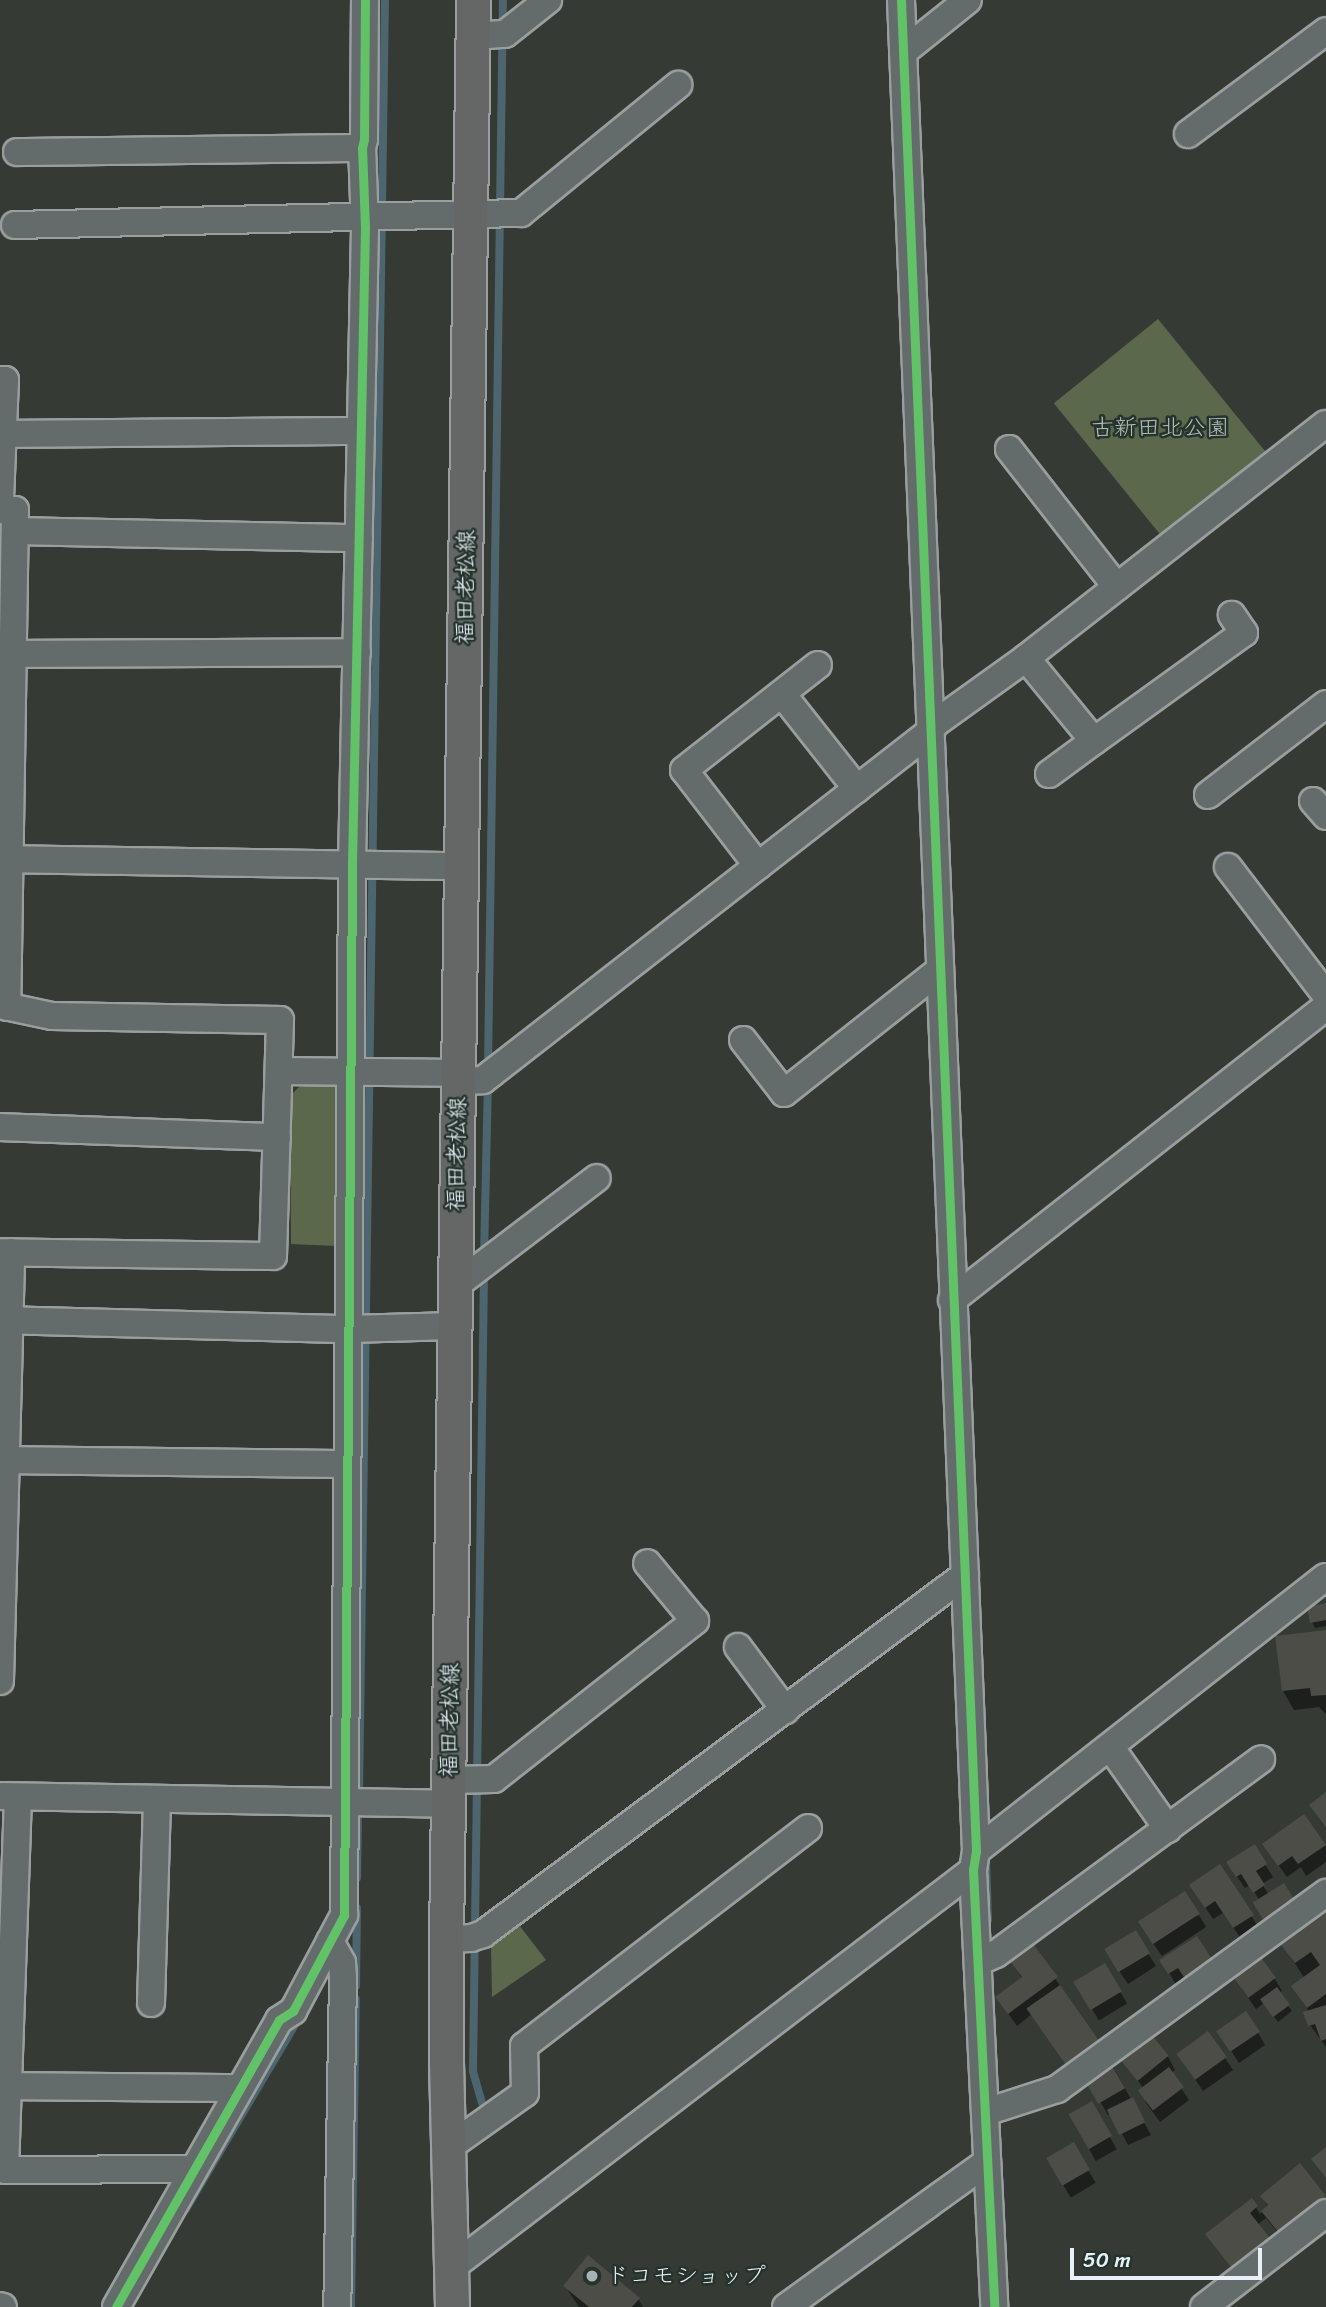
<!DOCTYPE html>
<html>
<head>
<meta charset="utf-8">
<style>
	body { margin:0 }
	#map { position:relative; width:1326px; height:2307px; overflow:hidden; background:#353a35; font-family:Sriracha,"Klee One",sans-serif }
	div>[style] { position:absolute }
	.green>* { inset:0; background:#5b684c; transform-origin:0 0 }
	.shadow>* { inset:0; background:#0007; transform-origin:0 0 }
	.stream>* { height:8px; margin:-4px; padding:0 4px; transform-origin:4px; border-radius:4px; background:#4d656e }
	.building>* { inset:0; background:#4d4d48; transform-origin:0 0 }
	.roads { filter:drop-shadow(2px 0 #9a9e9e) drop-shadow(-2px 0 #9a9e9e) drop-shadow(0 2px #9a9e9e) drop-shadow(0 -2px #9a9e9e) }
	.minor>* { height:26px; margin:-13px; padding:0 13px; transform-origin:13px; border-radius:13px; background:#646b6b }
	.major>* { height:33px; margin:-16.5px; padding:0 16.5px; transform-origin:16.5px; border-radius:16.5px; background:#646766 }
	.cycleway>* { height:9px; margin:-4.5px; padding:0 4.5px; transform-origin:4.5px; border-radius:4.5px; background:#61c268 }
	.dots>* { width:19px; height:19px; translate:-50% -50%; box-sizing:border-box; border:4px solid #26332d; border-radius:50% }
	span { translate:-50% -50%; white-space:nowrap; text-align:center; line-height:1.15; -webkit-text-stroke:5px #26332d; paint-order:stroke }
	.park-label { font-size:23px; color:#b2bdb5 }
	.street-label { font-size:23px; color:#e8f1f8 }
	.poi-label { font-size:23px; color:#e8f1f8 }
	.left { translate:0 -50%; text-align:left }
	.scale { position:absolute; left:1070px; top:2248px; width:192px; height:32px; box-sizing:border-box; border:4px solid #e8f1f8; border-top:0; padding-left:9px; font-size:21px; line-height:24px; white-space:nowrap; color:#e8f1f8; -webkit-text-stroke:5px #26332d; paint-order:stroke }
</style>
</head>
<body>
<div id="map">
	<div class="green">
		<div style="left:1158px;top:319px;width:176px;height:134px;rotate:51deg"></div>
		<div style="clip-path:polygon(304px 1082px,337px 1084px,337px 1246px,291px 1244px,290px 1096px)"></div>
		<div style="clip-path:polygon(519px 1925px,546px 1960px,492px 1997px,491px 1945px)"></div>
	</div>
	<div class="shadow">
		<div style="clip-path:polygon(1326px 1605px,1326px 1626px,1315px 1628px,1312px 1622px)"></div>
		<div style="clip-path:polygon(1326px 1631px,1326px 1714px,1319px 1707px,1294px 1710px,1283px 1691px)"></div>
		<div style="clip-path:polygon(1304px 1816px,1326px 1847px,1326px 1862px,1306px 1876px,1301px 1867px,1287px 1877px,1272px 1856px)"></div>
		<div style="clip-path:polygon(1254px 1847px,1273px 1877px,1262px 1884px,1269px 1895px,1260px 1901px,1250px 1885px,1245px 1888px,1236px 1875px)"></div>
		<div style="clip-path:polygon(1220px 1867px,1259px 1928px,1242px 1940px,1223px 1913px,1213px 1919px,1199px 1898px)"></div>
		<div style="clip-path:polygon(1326px 1909px,1326px 2047px,1310px 2025px,1309px 2012px,1294px 1987px,1305px 1979px,1281px 1942px)"></div>
		<div style="clip-path:polygon(1199px 1915px,1206px 1927px,1162px 1956px,1147px 1935px)"></div>
		<div style="clip-path:polygon(1135px 1933px,1156px 1966px,1128px 1984px,1114px 1963px)"></div>
		<div style="clip-path:polygon(1030px 1942px,1102px 2047px,1151px 2135px,1128px 2145px,1111px 2113px,1108px 2115px,1089px 2082px,1082px 2087px,1032px 2014px,1017px 2026px,1005px 2009px,1022px 1978px,1009px 1958px)"></div>
		<div style="clip-path:polygon(1162px 1961px,1223px 1980px,1177px 1986px)"></div>
		<div style="left:1104px;top:1965px;width:45px;height:33px;rotate:59deg"></div>
		<div style="clip-path:polygon(1275px 1979px,1282px 1991px,1279px 1993px,1292px 2011px,1278px 2022px,1264px 2003px,1256px 2009px,1242px 1989px)"></div>
		<div style="clip-path:polygon(1208px 2033px,1233px 2070px,1203px 2091px,1186px 2066px)"></div>
		<div style="clip-path:polygon(1258px 2033px,1265px 2045px,1239px 2063px,1226px 2043px)"></div>
		<div style="clip-path:polygon(1150px 2036px,1168px 2057px,1175px 2070px,1171px 2073px,1189px 2100px,1160px 2122px,1146px 2103px,1143px 2088px,1123px 2059px)"></div>
		<div style="left:1091px;top:2103px;width:53px;height:24px;rotate:61deg"></div>
		<div style="left:1073px;top:2145px;width:44px;height:29px;rotate:59deg"></div>
		<div style="clip-path:polygon(1300px 2166px,1326px 2198px,1326px 2214px,1288px 2245px,1266px 2218px,1257px 2225px,1275px 2251px,1240px 2279px,1208px 2234px,1252px 2201px,1260px 2214px,1268px 2207px,1262px 2196px)"></div>
		<div style="clip-path:polygon(565px 2286px,638px 2299px,643px 2307px,579px 2307px)"></div>
	</div>
	<div class="stream">
		<div style="left:488px;top:1068px;width:1068px;rotate:-89.2deg"></div>
		<div style="left:484px;top:1257px;width:176px;rotate:-88.7deg"></div>
		<div style="left:359px;top:1793px;width:1793px;rotate:-89.17deg"></div>
		<div style="left:986px;top:1860px;width:60px;rotate:88.1deg"></div>
		<div style="left:357px;top:1878px;width:64px;rotate:-89.1deg"></div>
		<div style="left:356px;top:1986px;width:78px;rotate:-89.3deg"></div>
		<div style="left:482px;top:2103px;width:33px;rotate:-106deg"></div>
		<div style="left:473px;top:2071px;width:801px;rotate:-89.21deg"></div>
		<div style="left:186px;top:2209px;width:222px;rotate:-59.4deg"></div>
		<div style="left:351px;top:2307px;width:308px;rotate:-89.1deg"></div>
	</div>
	<div class="building">
		<div style="clip-path:polygon(1326px 1603px,1326px 1620px,1310px 1623px,1307px 1607px)"></div>
		<div style="clip-path:polygon(1326px 1630px,1326px 1695px,1311px 1696px,1310px 1688px,1282px 1691px,1275px 1636px)"></div>
		<div style="clip-path:polygon(1326px 1792px,1326px 1827px,1309px 1805px)"></div>
		<div style="clip-path:polygon(1304px 1814px,1326px 1845px,1298px 1864px,1292px 1856px,1278px 1866px,1262px 1844px)"></div>
		<div style="clip-path:polygon(1255px 1844px,1267px 1864px,1256px 1871px,1265px 1885px,1253px 1893px,1241px 1874px,1236px 1877px,1226px 1862px)"></div>
		<div style="clip-path:polygon(1220px 1864px,1254px 1915px,1233px 1928px,1215px 1901px,1205px 1908px,1189px 1885px)"></div>
		<div style="left:1284px;top:1883px;width:26px;height:37px;rotate:58deg"></div>
		<div style="left:1185px;top:1891px;width:27px;height:56px;rotate:57deg"></div>
		<div style="clip-path:polygon(1326px 1907px,1326px 1994px,1307px 2008px,1291px 1986px,1320px 1965px,1311px 1952px,1295px 1963px,1278px 1941px)"></div>
		<div style="left:1136px;top:1930px;width:27px;height:37px;rotate:59deg"></div>
		<div style="clip-path:polygon(1197px 1936px,1217px 1967px,1189px 1985px,1178px 1968px,1168px 1974px,1159px 1960px)"></div>
		<div style="clip-path:polygon(1030px 1940px,1058px 1977px,1008px 2014px,995px 1997px,1022px 1977px,1007px 1957px)"></div>
		<div style="left:1260px;top:1956px;width:27px;height:34px;rotate:54deg"></div>
		<div style="left:1105px;top:1963px;width:33px;height:37px;rotate:59deg"></div>
		<div style="left:1060px;top:1985px;width:75px;height:41px;rotate:55deg"></div>
		<div style="left:1277px;top:1987px;width:22px;height:21px;rotate:54deg"></div>
		<div style="clip-path:polygon(1326px 2005px,1326px 2039px,1321px 2041px,1315px 2024px,1308px 2026px,1303px 2012px)"></div>
		<div style="left:1246px;top:2011px;width:25px;height:36px;rotate:56deg"></div>
		<div style="left:1208px;top:2031px;width:32px;height:39px;rotate:54deg"></div>
		<div style="left:1151px;top:2034px;width:28px;height:40px;rotate:51deg"></div>
		<div style="left:1111px;top:2064px;width:28px;height:31px;rotate:60deg"></div>
		<div style="left:1169px;top:2067px;width:25px;height:39px;rotate:53deg"></div>
		<div style="left:1133px;top:2097px;width:28px;height:29px;rotate:64deg"></div>
		<div style="left:1092px;top:2101px;width:40px;height:27px;rotate:60deg"></div>
		<div style="left:1074px;top:2142px;width:32px;height:32px;rotate:60deg"></div>
		<div style="clip-path:polygon(1326px 2147px,1326px 2178px,1311px 2159px)"></div>
		<div style="clip-path:polygon(1300px 2163px,1326px 2196px,1280px 2234px,1261px 2211px,1268px 2205px,1260px 2196px)"></div>
		<div style="clip-path:polygon(1252px 2198px,1258px 2206px,1250px 2213px,1270px 2238px,1231px 2267px,1205px 2234px)"></div>
		<div style="clip-path:polygon(588px 2255px,640px 2298px,632px 2307px,589px 2307px,563px 2286px)"></div>
	</div>
	<div class="roads">
		<div class="minor">
			<div style="left:901px;top:0;width:1853px;rotate:87.68deg"></div>
			<div style="left:976px;top:1851px;width:19px;rotate:99deg"></div>
			<div style="left:973px;top:1870px;width:438px;rotate:87.2deg"></div>
			<div style="left:473px;top:36px;width:32px;rotate:-4deg"></div>
			<div style="left:505px;top:34px;width:55px;rotate:-38.3deg"></div>
			<div style="left:903px;top:52px;width:83px;rotate:-38.7deg"></div>
			<div style="left:1188px;top:134px;width:172px;rotate:-36.7deg"></div>
			<div style="left:17px;top:152px;width:345px;rotate:-0.7deg"></div>
			<div style="left:15px;top:225px;width:506px;rotate:-1.36deg"></div>
			<div style="left:521px;top:213px;width:203px;rotate:-39.2deg"></div>
			<div style="left:0;top:380px;width:5px"></div>
			<div style="left:5px;top:380px;width:118px;rotate:92.4deg"></div>
			<div style="left:3px;top:434px;width:358px;rotate:-0.5deg"></div>
			<div style="left:1009px;top:449px;width:175px;rotate:52deg"></div>
			<div style="left:0;top:510px;width:15px"></div>
			<div style="left:15px;top:510px;width:497px;rotate:90.9deg"></div>
			<div style="left:15px;top:531px;width:344px;rotate:1.2deg"></div>
			<div style="left:13px;top:654px;width:344px;rotate:-0.3deg"></div>
			<div style="left:1026px;top:658px;width:107px;rotate:50.7deg"></div>
			<div style="left:1094px;top:741px;width:185px;rotate:-35.8deg"></div>
			<div style="left:1244px;top:633px;width:22px;rotate:-124deg"></div>
			<div style="left:782px;top:694px;width:121px;rotate:51.7deg"></div>
			<div style="left:1049px;top:774px;width:56px;rotate:-36.3deg"></div>
			<div style="left:1208px;top:795px;width:149px;rotate:-37.6deg"></div>
			<div style="left:1313px;top:801px;width:20px;rotate:49deg"></div>
			<div style="left:0;top:859px;width:463px;rotate:0.9deg"></div>
			<div style="left:758px;top:866px;width:121px;rotate:-127.6deg"></div>
			<div style="left:684px;top:770px;width:170px;rotate:-38.1deg"></div>
			<div style="left:1228px;top:867px;width:161px;rotate:52.6deg"></div>
			<div style="left:0;top:1005px;width:53px;rotate:11.9deg"></div>
			<div style="left:52px;top:1016px;width:228px;rotate:1deg"></div>
			<div style="left:280px;top:1020px;width:236px;rotate:91.7deg"></div>
			<div style="left:273px;top:1256px;width:273px;rotate:-179.2deg"></div>
			<div style="left:743px;top:1040px;width:67px;rotate:52.3deg"></div>
			<div style="left:784px;top:1093px;width:199px;rotate:-38.3deg"></div>
			<div style="left:279px;top:1071px;width:179px;rotate:0.6deg"></div>
			<div style="left:459px;top:1081px;width:24px;rotate:-2deg"></div>
			<div style="left:483px;top:1080px;width:11px;rotate:-38deg"></div>
			<div style="left:492px;top:1073px;width:550px;rotate:-37.91deg"></div>
			<div style="left:926px;top:735px;width:17px;rotate:-50deg"></div>
			<div style="left:937px;top:722px;width:110px;rotate:-35.7deg"></div>
			<div style="left:1026px;top:658px;width:380px;rotate:-38deg"></div>
			<div style="left:0;top:1127px;width:277px;rotate:2.1deg"></div>
			<div style="left:455px;top:1286px;width:178px;rotate:-37.3deg"></div>
			<div style="left:952px;top:1300px;width:475px;rotate:-38.1deg"></div>
			<div style="left:0;top:1320px;width:349px;rotate:1.5deg"></div>
			<div style="left:349px;top:1329px;width:105px;rotate:-1.6deg"></div>
			<div style="left:5px;top:1460px;width:342px;rotate:0.7deg"></div>
			<div style="left:738px;top:1647px;width:79px;rotate:53.3deg"></div>
			<div style="left:0;top:1681px;width:429px;rotate:-88.5deg"></div>
			<div style="left:1111px;top:1748px;width:99px;rotate:54.9deg"></div>
			<div style="left:450px;top:1780px;width:44px;rotate:-1.3deg"></div>
			<div style="left:494px;top:1779px;width:256px;rotate:-38.2deg"></div>
			<div style="left:695px;top:1621px;width:75px;rotate:-129.6deg"></div>
			<div style="left:2px;top:1796px;width:447px;rotate:1deg"></div>
			<div style="left:18px;top:1797px;width:373px;rotate:92deg"></div>
			<div style="left:5px;top:2170px;width:189px;rotate:-0.3deg"></div>
			<div style="left:976px;top:1851px;width:444px;rotate:-38.1deg"></div>
			<div style="left:446px;top:1939px;width:25px;rotate:-2deg"></div>
			<div style="left:471px;top:1938px;width:13px;rotate:-18deg"></div>
			<div style="left:483px;top:1934px;width:601px;rotate:-36.68deg"></div>
			<div style="left:330px;top:1941px;width:25px;rotate:61deg"></div>
			<div style="left:342px;top:1963px;width:15px;rotate:86deg"></div>
			<div style="left:343px;top:1978px;width:329px;rotate:91deg"></div>
			<div style="left:980px;top:1961px;width:17px;rotate:-24deg"></div>
			<div style="left:996px;top:1954px;width:329px;rotate:-36.3deg"></div>
			<div style="left:151px;top:2003px;width:204px;rotate:-88.3deg"></div>
			<div style="left:8px;top:2086px;width:232px;rotate:0.5deg"></div>
			<div style="left:986px;top:2112px;width:75px;rotate:-17.9deg"></div>
			<div style="left:1057px;top:2089px;width:333px;rotate:-36.1deg"></div>
			<div style="left:449px;top:2147px;width:93px;rotate:-35.4deg"></div>
			<div style="left:525px;top:2093px;width:47px;rotate:-91.2deg"></div>
			<div style="left:524px;top:2046px;width:358px;rotate:-37.5deg"></div>
			<div style="left:451px;top:2268px;width:656px;rotate:-37.32deg"></div>
			<div style="left:0;top:2306px;width:3px;rotate:18deg"></div>
			<div style="left:116px;top:2307px;width:330px;rotate:-60.4deg"></div>
			<div style="left:279px;top:2020px;width:17px;rotate:-33deg"></div>
			<div style="left:293px;top:2011px;width:109px;rotate:-62deg"></div>
			<div style="left:344px;top:1915px;width:1051px;rotate:-89.56deg"></div>
			<div style="left:352px;top:864px;width:636px;rotate:-88.83deg"></div>
			<div style="left:365px;top:228px;width:80px;rotate:-92.1deg"></div>
			<div style="left:362px;top:148px;width:9px;rotate:-77deg"></div>
			<div style="left:364px;top:139px;width:139px;rotate:-89.6deg"></div>
			<div style="left:786px;top:2307px;width:248px;rotate:-35.8deg"></div>
			<div style="left:1204px;top:2307px;width:154px;rotate:-37.6deg"></div>
		</div>
		<div class="major">
			<div style="left:452px;top:2307px;width:244px;rotate:-91.4deg"></div>
			<div style="left:446px;top:2063px;width:124px;rotate:-90deg"></div>
			<div style="left:446px;top:1939px;width:1939px;rotate:-89.2deg"></div>
		</div>
	</div>
	<div class="cycleway">
		<div style="left:901px;top:0;width:1853px;rotate:87.68deg"></div>
		<div style="left:976px;top:1851px;width:19px;rotate:99deg"></div>
		<div style="left:973px;top:1870px;width:438px;rotate:87.2deg"></div>
		<div style="left:116px;top:2307px;width:330px;rotate:-60.4deg"></div>
		<div style="left:279px;top:2020px;width:17px;rotate:-33deg"></div>
		<div style="left:293px;top:2011px;width:109px;rotate:-62deg"></div>
		<div style="left:344px;top:1915px;width:1051px;rotate:-89.56deg"></div>
		<div style="left:352px;top:864px;width:636px;rotate:-88.83deg"></div>
		<div style="left:365px;top:228px;width:80px;rotate:-92.1deg"></div>
		<div style="left:362px;top:148px;width:9px;rotate:-77deg"></div>
		<div style="left:364px;top:139px;width:139px;rotate:-89.6deg"></div>
	</div>
	<div class="dots">
		<div style="left:592px;top:2276px;background:#a9b1b4"></div>
	</div>
	<div class="park-label">
		<span style="left:1160px;top:428px">古新田北公園</span>
	</div>
	<div class="street-label">
		<span style="left:466px;top:587px;rotate:-89deg">福田老松線</span>
		<span style="left:457px;top:1154px;rotate:-89deg">福田老松線</span>
		<span style="left:450px;top:1720px;rotate:-89deg">福田老松線</span>
	</div>
	<div class="poi-label">
		<span class="left" style="left:606px;top:2276px">ドコモショップ</span>
	</div>
	<div class="scale">50 m</div>
</div>
</body>
</html>
